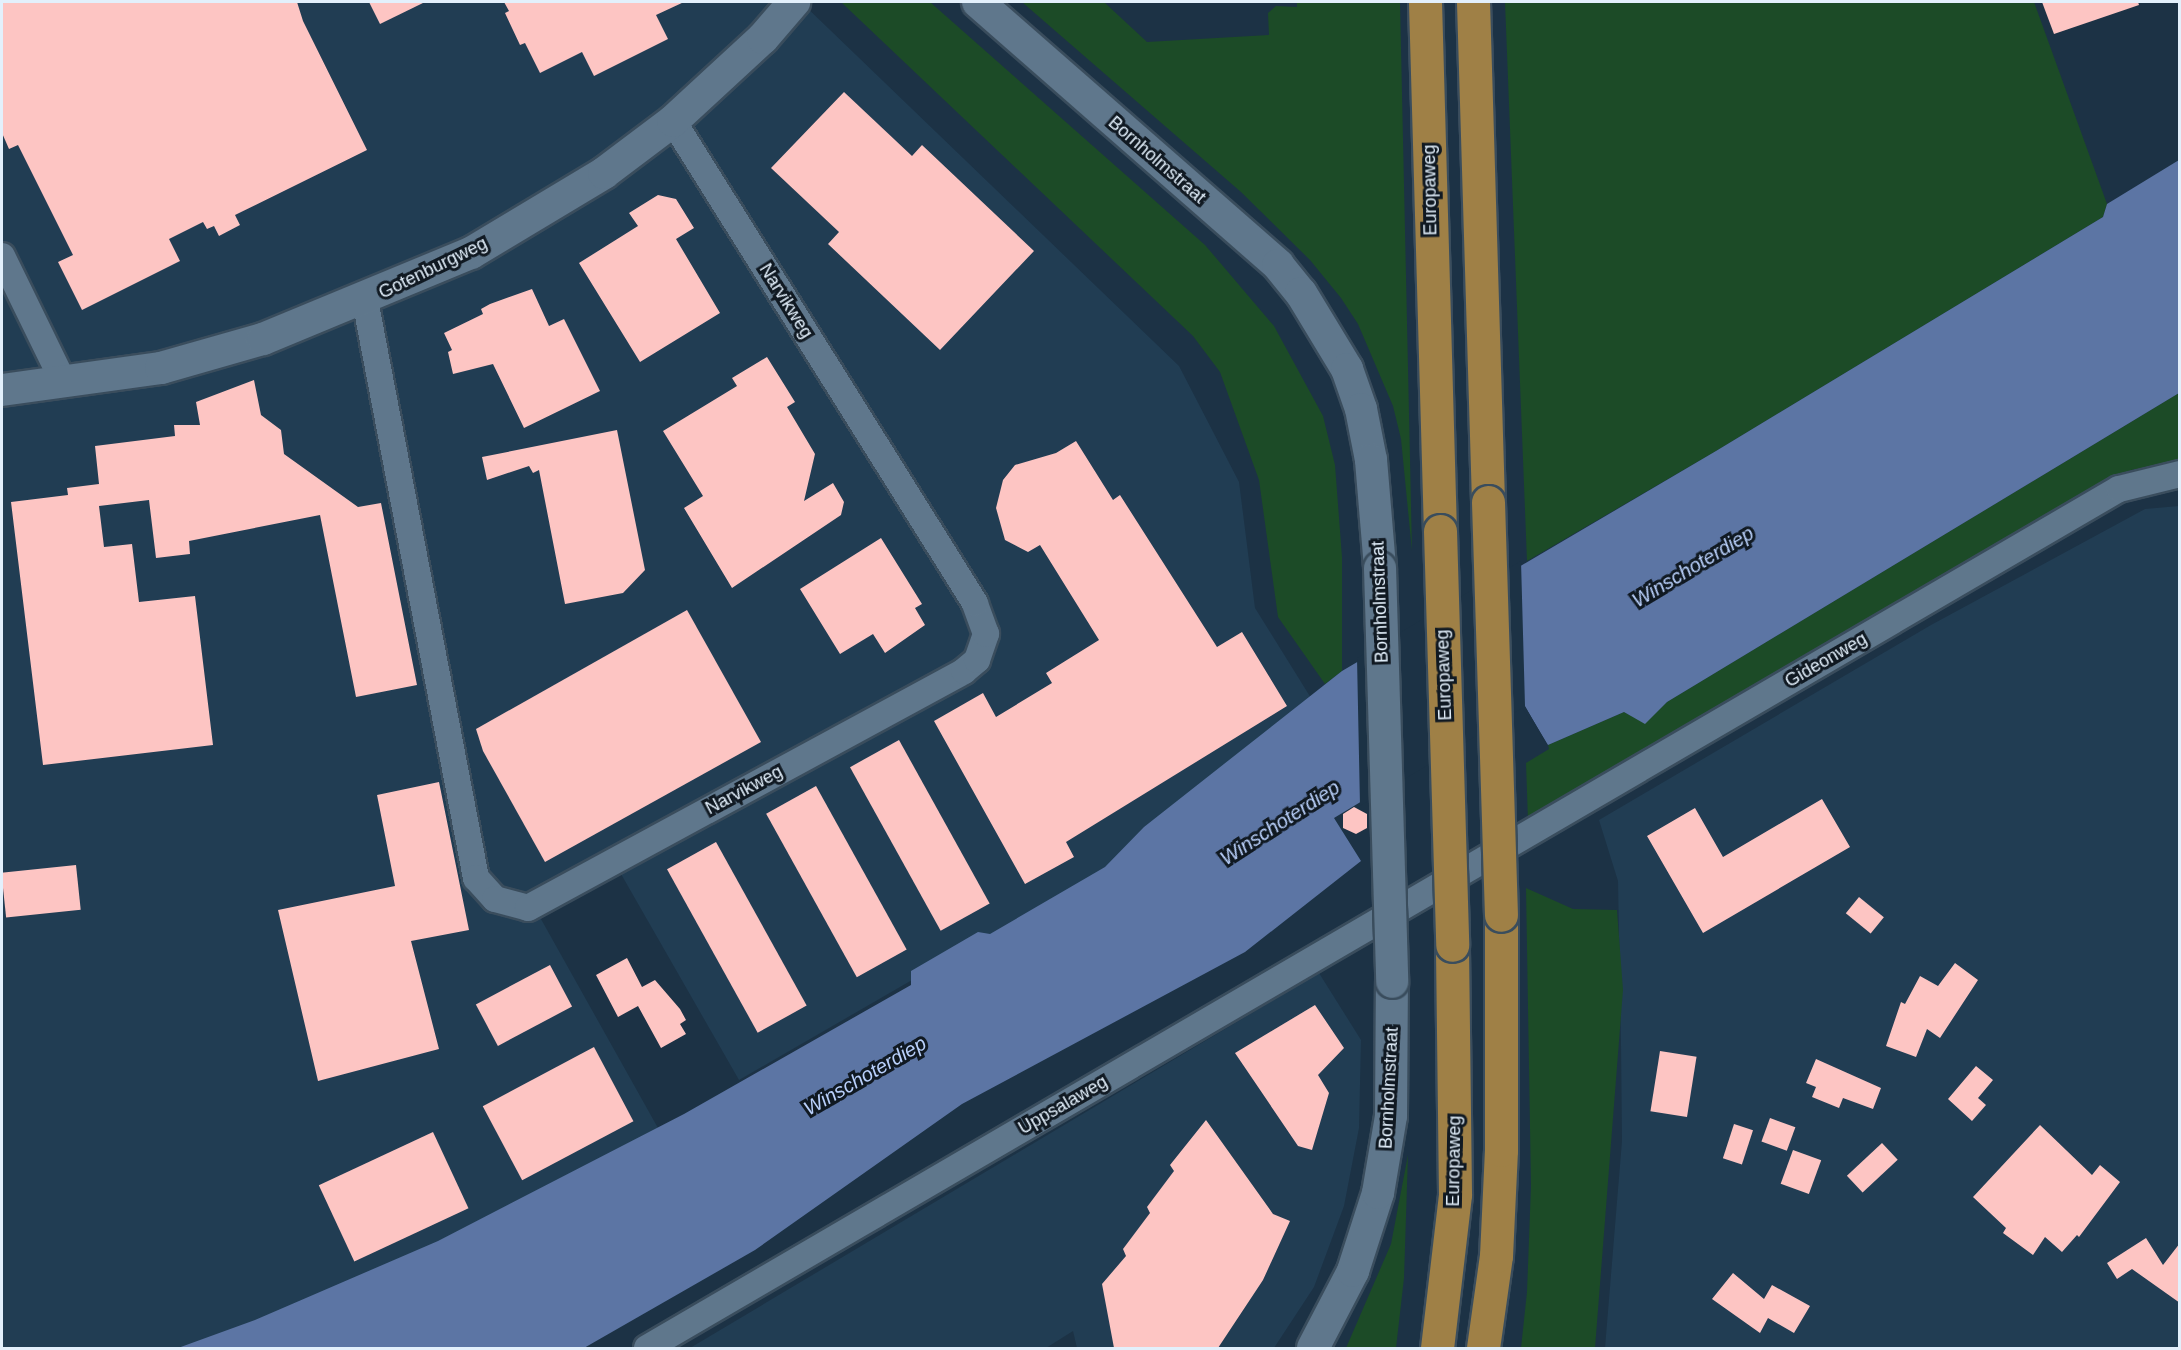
<!DOCTYPE html>
<html>
<head>
<meta charset="utf-8">
<style>
	body { margin:0 }
	#map { position:relative; width:2181px; height:1350px; overflow:hidden; background:#1c3245; font-family:Helvetica,sans-serif }
	div>[style] { position:absolute }
	.built>* { inset:0; background:#213d53 }
	.green>* { inset:0; background:#1c4b27 }
	.water>* { inset:0; background:#5c75a4 }
	.pier>* { inset:0; background:#1c3245 }
	.building>* { inset:0; background:#fdc5c3; transform-origin:0 0 }
	.roads { filter:drop-shadow(2px 0 #3a4d5d) drop-shadow(-2px 0 #3a4d5d) drop-shadow(0 2px #3a4d5d) drop-shadow(0 -2px #3a4d5d) }
	.minor>* { height:26px; margin:-13px; padding:0 13px; transform-origin:13px; border-radius:13px; background:#5f778c }
	.tertiary>* { height:32px; margin:-16px; padding:0 16px; transform-origin:16px; border-radius:16px; background:#5f778c }
	.trunk>* { height:33px; margin:-16.5px; padding:0 16.5px; transform-origin:16.5px; border-radius:16.5px; background:#9f8046 }
	.bridges { filter:drop-shadow(2px 0 #3a4d5d) drop-shadow(-2px 0 #3a4d5d) drop-shadow(0 2px #3a4d5d) drop-shadow(0 -2px #3a4d5d) }
	.tertiary-bridge>* { height:32px; margin:-16px; padding:0 16px; transform-origin:16px; border-radius:16px; background:#5f778c }
	.trunk-bridge>* { height:33px; margin:-16.5px; padding:0 16.5px; transform-origin:16.5px; border-radius:16.5px; background:#9f8046 }
	span { translate:-50% -50%; white-space:nowrap; text-align:center; line-height:1.15; -webkit-text-stroke:6px #101922; paint-order:stroke }
	.street-label { font-size:18px; color:#e3f0fc }
	.water-label { font-size:20px; color:#b9d0fb; font-style:italic }
	.frame { position:absolute; inset:0; border:3px solid #e3f0fc; pointer-events:none }
</style>
</head>
<body>
<div id="map">
	<div class="built">
		<div style="clip-path:polygon(2px 2px,801px 2px,1179px 366px,1239px 482px,1255px 608px,1329px 727px,1106px 868px,739px 1080px,613px 860px,532px 903px,658px 1128px,506px 1212px,201px 1348px,2px 1348px)"></div>
		<div style="clip-path:polygon(2179px 506px,2179px 1348px,1605px 1348px,1622px 1141px,1621px 1043px,1618px 881px,1599px 820px,1931px 625px,2145px 509px)"></div>
		<div style="clip-path:polygon(1319px 973px,1361px 1040px,1359px 1128px,1344px 1206px,1314px 1287px,1274px 1348px,1077px 1348px,1073px 1331px,1046px 1348px,690px 1348px)"></div>
	</div>
	<div class="green">
		<div style="clip-path:polygon(841px 2px,930px 2px,1205px 245px,1274px 326px,1323px 416px,1335px 465px,1342px 557px,1342px 671px,1325px 684px,1278px 617px,1259px 480px,1220px 372px,1193px 336px)"></div>
		<div style="clip-path:polygon(1022px 2px,1104px 2px,1147px 42px,1269px 35px,1268px 13px,1276px 6px,1297px 7px,1297px 2px,1400px 2px,1412px 551px,1401px 439px,1393px 406px,1358px 324px,1341px 298px,1310px 260px,1241px 192px)"></div>
		<div style="clip-path:polygon(1505px 2px,2034px 2px,2107px 204px,2103px 217px,1716px 451px,1527px 561px)"></div>
		<div style="clip-path:polygon(2179px 393px,2179px 462px,2131px 470px,2100px 484px,1933px 590px,1528px 821px,1526px 763px,1549px 749px,1548px 745px,1624px 712px,1645px 723px,1667px 702px)"></div>
		<div style="clip-path:polygon(1526px 888px,1573px 909px,1617px 910px,1623px 990px,1595px 1348px,1521px 1348px,1527px 1292px,1531px 1186px)"></div>
		<div style="clip-path:polygon(1408px 1155px,1404px 1278px,1396px 1348px,1346px 1348px,1391px 1244px)"></div>
	</div>
	<div class="water">
		<div style="clip-path:polygon(2179px 160px,2179px 393px,1667px 702px,1645px 724px,1624px 712px,1548px 745px,1524px 705px,1521px 705px,1334px 818px,1361px 861px,1245px 952px,962px 1104px,755px 1250px,584px 1348px,178px 1348px,255px 1320px,438px 1241px,684px 1114px,911px 985px,911px 971px,978px 932px,990px 934px,1105px 867px,1144px 827px,1342px 671px,1716px 451px,2103px 217px,2107px 204px)"></div>
	</div>
	<div class="pier">
		<div style="clip-path:polygon(1521px 561px,1525px 706px,1549px 748px,1522px 708px,1360px 806px,1357px 658px)"></div>
	</div>
	<div class="building">
		<div style="clip-path:polygon(2px 2px,297px 2px,303px 21px,367px 150px,235px 215px,240px 225px,219px 236px,214px 226px,207px 229px,203px 222px,169px 239px,180px 261px,82px 310px,58px 262px,73px 255px,18px 145px,9px 149px,2px 133px)"></div>
		<div style="clip-path:polygon(369px 2px,425px 2px,380px 24px)"></div>
		<div style="clip-path:polygon(504px 2px,684px 2px,656px 15px,668px 39px,594px 76px,582px 52px,540px 73px,525px 43px,520px 45px,505px 13px,509px 11px)"></div>
		<div style="clip-path:polygon(2042px 2px,2138px 2px,2139px 5px,2054px 34px)"></div>
		<div style="clip-path:polygon(844px 92px,912px 156px,922px 145px,1034px 251px,940px 350px,828px 244px,839px 232px,771px 168px)"></div>
		<div style="clip-path:polygon(658px 195px,676px 199px,694px 228px,676px 239px,720px 313px,640px 362px,579px 263px,638px 226px,629px 213px)"></div>
		<div style="clip-path:polygon(532px 289px,549px 326px,564px 319px,600px 391px,524px 428px,493px 364px,453px 374px,448px 352px,452px 350px,444px 333px,483px 314px,481px 309px,490px 304px)"></div>
		<div style="clip-path:polygon(767px 357px,795px 402px,787px 407px,815px 454px,804px 501px,833px 483px,844px 502px,841px 515px,732px 588px,684px 508px,703px 496px,663px 431px,737px 386px,732px 378px)"></div>
		<div style="clip-path:polygon(254px 380px,261px 415px,281px 430px,284px 454px,358px 507px,381px 503px,417px 685px,356px 697px,320px 515px,189px 541px,190px 554px,156px 558px,149px 500px,99px 506px,104px 547px,132px 544px,139px 602px,195px 596px,213px 745px,43px 765px,11px 502px,68px 495px,67px 488px,99px 484px,95px 446px,175px 436px,174px 425px,200px 425px,196px 402px)"></div>
		<div style="clip-path:polygon(617px 430px,645px 570px,623px 593px,565px 604px,539px 470px,533px 473px,529px 466px,487px 480px,482px 457px)"></div>
		<div style="clip-path:polygon(1076px 441px,1113px 500px,1120px 495px,1217px 647px,1242px 632px,1287px 706px,1066px 842px,1074px 857px,1025px 884px,934px 721px,983px 693px,996px 717px,1052px 683px,1046px 673px,1099px 640px,1040px 545px,1028px 552px,1005px 540px,996px 508px,1003px 480px,1015px 465px,1056px 453px)"></div>
		<div style="clip-path:polygon(881px 538px,922px 604px,915px 608px,925px 625px,885px 653px,873px 634px,840px 654px,800px 589px)"></div>
		<div style="clip-path:polygon(687px 610px,761px 742px,545px 862px,483px 751px,476px 729px)"></div>
		<div style="left:899px;top:740px;width:187px;height:56px;rotate:61deg"></div>
		<div style="clip-path:polygon(439px 782px,469px 930px,411px 941px,439px 1049px,318px 1081px,278px 910px,395px 886px,377px 795px)"></div>
		<div style="left:816px;top:786px;width:187px;height:57px;rotate:61deg"></div>
		<div style="clip-path:polygon(1822px 799px,1850px 847px,1703px 933px,1647px 836px,1695px 808px,1723px 857px)"></div>
		<div style="clip-path:polygon(1354px 807px,1367px 814px,1367px 828px,1356px 834px,1343px 828px,1343px 814px)"></div>
		<div style="left:716px;top:842px;width:187px;height:56px;rotate:61deg"></div>
		<div style="left:76px;top:865px;width:45px;height:75px;rotate:84deg"></div>
		<div style="left:1859px;top:897px;width:32px;height:21px;rotate:39deg"></div>
		<div style="clip-path:polygon(627px 958px,642px 987px,655px 980px,680px 1009px,686px 1020px,680px 1024px,686px 1034px,661px 1048px,638px 1006px,618px 1017px,596px 975px)"></div>
		<div style="clip-path:polygon(1955px 963px,1978px 980px,1940px 1038px,1927px 1029px,1916px 1057px,1886px 1046px,1901px 1002px,1905px 1004px,1920px 976px,1938px 986px)"></div>
		<div style="left:550px;top:965px;width:47px;height:84px;rotate:62deg"></div>
		<div style="clip-path:polygon(1315px 1005px,1344px 1048px,1318px 1075px,1329px 1093px,1312px 1150px,1298px 1146px,1235px 1053px)"></div>
		<div style="left:594px;top:1047px;width:84px;height:126px;rotate:62deg"></div>
		<div style="left:1660px;top:1051px;width:37px;height:61px;rotate:9deg"></div>
		<div style="clip-path:polygon(1816px 1059px,1881px 1088px,1873px 1109px,1843px 1098px,1839px 1108px,1812px 1097px,1816px 1087px,1806px 1083px)"></div>
		<div style="clip-path:polygon(1976px 1066px,1993px 1080px,1978px 1098px,1986px 1105px,1972px 1121px,1948px 1099px)"></div>
		<div style="left:1770px;top:1118px;width:27px;height:25px;rotate:20deg"></div>
		<div style="clip-path:polygon(1206px 1120px,1273px 1214px,1290px 1221px,1263px 1280px,1218px 1348px,1114px 1348px,1102px 1284px,1126px 1256px,1123px 1249px,1150px 1213px,1147px 1207px,1174px 1171px,1170px 1165px)"></div>
		<div style="left:1734px;top:1124px;width:20px;height:36px;rotate:18deg"></div>
		<div style="clip-path:polygon(2040px 1125px,2092px 1175px,2100px 1165px,2120px 1182px,2079px 1237px,2077px 1235px,2062px 1252px,2045px 1237px,2033px 1255px,2003px 1233px,2006px 1228px,1973px 1197px)"></div>
		<div style="left:433px;top:1132px;width:84px;height:126px;rotate:65deg"></div>
		<div style="left:1882px;top:1143px;width:23px;height:48px;rotate:47deg"></div>
		<div style="left:1793px;top:1150px;width:30px;height:36px;rotate:20deg"></div>
		<div style="clip-path:polygon(2146px 1238px,2163px 1265px,2180px 1243px,2180px 1303px,2132px 1269px,2117px 1279px,2107px 1263px)"></div>
		<div style="clip-path:polygon(1733px 1273px,1764px 1299px,1772px 1285px,1810px 1306px,1794px 1333px,1768px 1318px,1760px 1333px,1712px 1299px)"></div>
	</div>
	<div class="roads">
		<div class="minor">
			<div style="left:2px;top:256px;width:141px;rotate:64deg"></div>
			<div style="left:365px;top:300px;width:589px;rotate:79.13deg"></div>
			<div style="left:476px;top:878px;width:28px;rotate:48deg"></div>
			<div style="left:495px;top:899px;width:34px;rotate:15deg"></div>
			<div style="left:528px;top:908px;width:496px;rotate:-28.5deg"></div>
			<div style="left:964px;top:671px;width:17px;rotate:-40deg"></div>
			<div style="left:977px;top:660px;width:28px;rotate:-71deg"></div>
			<div style="left:986px;top:634px;width:33px;rotate:-110deg"></div>
			<div style="left:975px;top:603px;width:569px;rotate:-122.07deg"></div>
			<div style="left:647px;top:1348px;width:1704px;rotate:-30.27deg"></div>
			<div style="left:2119px;top:489px;width:63px;rotate:-13.8deg"></div>
		</div>
		<div class="tertiary">
			<div style="left:978px;top:2px;width:399px;rotate:41.2deg"></div>
			<div style="left:1278px;top:265px;width:36px;rotate:51deg"></div>
			<div style="left:1301px;top:293px;width:89px;rotate:58.8deg"></div>
			<div style="left:1347px;top:369px;width:42px;rotate:70.7deg"></div>
			<div style="left:1361px;top:409px;width:52px;rotate:78.9deg"></div>
			<div style="left:1371px;top:460px;width:108px;rotate:85.2deg"></div>
			<div style="left:2px;top:390px;width:161px;rotate:-7.9deg"></div>
			<div style="left:161px;top:368px;width:106px;rotate:-15.9deg"></div>
			<div style="left:263px;top:339px;width:225px;rotate:-22.5deg"></div>
			<div style="left:471px;top:253px;width:155px;rotate:-31deg"></div>
			<div style="left:604px;top:173px;width:86px;rotate:-37deg"></div>
			<div style="left:673px;top:121px;width:122px;rotate:-42.7deg"></div>
			<div style="left:763px;top:38px;width:48px;rotate:-49.3deg"></div>
			<div style="left:1313px;top:1348px;width:87px;rotate:-62.5deg"></div>
			<div style="left:1353px;top:1271px;width:82px;rotate:-72.2deg"></div>
			<div style="left:1378px;top:1193px;width:78px;rotate:-80.4deg"></div>
			<div style="left:1391px;top:1116px;width:134px;rotate:-89.6deg"></div>
		</div>
		<div class="trunk">
			<div style="left:1425px;top:2px;width:529px;rotate:88.38deg"></div>
			<div style="left:1473px;top:2px;width:500px;rotate:88.28deg"></div>
			<div style="left:1437px;top:1348px;width:155px;rotate:-83.3deg"></div>
			<div style="left:1455px;top:1194px;width:249px;rotate:-90.7deg"></div>
			<div style="left:1483px;top:1348px;width:93px;rotate:-82deg"></div>
			<div style="left:1496px;top:1256px;width:106px;rotate:-87.3deg"></div>
			<div style="left:1501px;top:1150px;width:235px;rotate:-90deg"></div>
		</div>
	</div>
	<div class="bridges">
		<div class="tertiary-bridge">
			<div style="left:1380px;top:568px;width:414px;rotate:88.3deg"></div>
		</div>
		<div class="trunk-bridge">
			<div style="left:1488px;top:502px;width:413px;rotate:88.2deg"></div>
			<div style="left:1440px;top:531px;width:414px;rotate:88.3deg"></div>
		</div>
	</div>
	<div class="street-label">
		<span style="left:1157px;top:160px;rotate:41deg">Bornholmstraat</span>
		<span style="left:1430px;top:190px;rotate:-91deg">Europaweg</span>
		<span style="left:433px;top:268px;rotate:-26deg">Gotenburgweg</span>
		<span style="left:786px;top:301px;rotate:58deg">Narvikweg</span>
		<span style="left:1380px;top:602px;rotate:-92deg">Bornholmstraat</span>
		<span style="left:1826px;top:660px;rotate:-30deg">Gideonweg</span>
		<span style="left:1444px;top:675px;rotate:-92deg">Europaweg</span>
		<span style="left:744px;top:790px;rotate:-28deg">Narvikweg</span>
		<span style="left:1389px;top:1088px;rotate:-87deg">Bornholmstraat</span>
		<span style="left:1063px;top:1105px;rotate:-30deg">Uppsalaweg</span>
		<span style="left:1454px;top:1161px;rotate:-89deg">Europaweg</span>
	</div>
	<div class="water-label">
		<span style="left:1693px;top:567px;rotate:-31deg">Winschoterdiep</span>
		<span style="left:1280px;top:823px;rotate:-33deg">Winschoterdiep</span>
		<span style="left:865px;top:1076px;rotate:-30deg">Winschoterdiep</span>
	</div>
	<div class="frame"></div>
</div>
</body>
</html>
